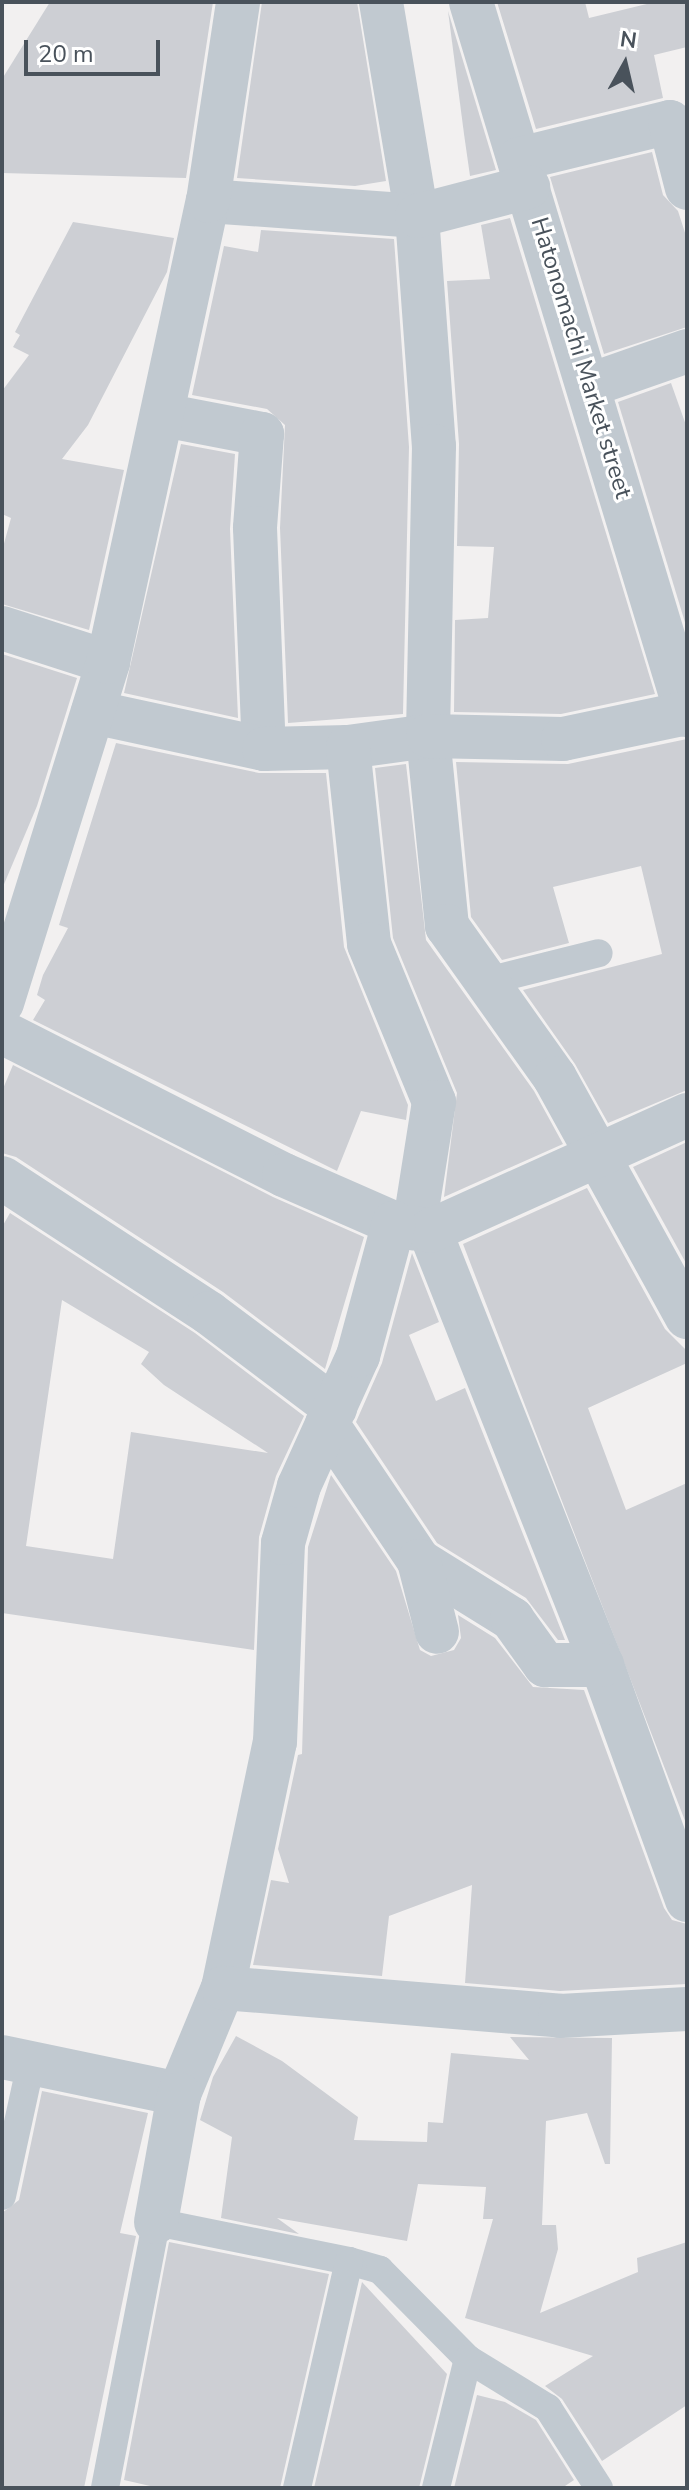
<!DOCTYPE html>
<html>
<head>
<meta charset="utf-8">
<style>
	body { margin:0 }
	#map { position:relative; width:689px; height:2490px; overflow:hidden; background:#f2f0f0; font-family:"Nunito Sans",sans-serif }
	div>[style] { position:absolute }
	.building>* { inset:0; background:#cdcfd4 }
	.service>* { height:28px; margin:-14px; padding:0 14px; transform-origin:14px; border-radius:14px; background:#c1c9d0 }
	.minor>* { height:44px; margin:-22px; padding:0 22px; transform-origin:22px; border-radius:22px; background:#c1c9d0 }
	span { translate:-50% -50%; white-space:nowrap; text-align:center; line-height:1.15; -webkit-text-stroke:6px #fff; paint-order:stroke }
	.street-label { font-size:24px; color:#49525b }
	.frame { position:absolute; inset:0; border:4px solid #49525b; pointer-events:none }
	.north { position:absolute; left:585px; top:24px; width:80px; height:80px; -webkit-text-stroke:6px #fff; paint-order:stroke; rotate:8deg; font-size:22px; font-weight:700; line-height:32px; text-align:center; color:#49525b }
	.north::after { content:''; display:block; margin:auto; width:28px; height:36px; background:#49525b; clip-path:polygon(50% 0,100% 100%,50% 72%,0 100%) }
	.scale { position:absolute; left:24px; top:40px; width:136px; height:36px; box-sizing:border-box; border:4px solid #49525b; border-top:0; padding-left:10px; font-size:24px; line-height:28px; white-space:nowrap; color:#49525b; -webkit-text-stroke:6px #fff; paint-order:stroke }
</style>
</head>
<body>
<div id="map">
	<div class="building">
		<div style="clip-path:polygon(50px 2px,213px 2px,186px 178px,2px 173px,2px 79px)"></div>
		<div style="clip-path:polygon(262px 2px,357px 2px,386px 181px,355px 186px,237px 178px)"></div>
		<div style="clip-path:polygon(497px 2px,585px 2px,589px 18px,655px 2px,687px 2px,687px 47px,654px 55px,663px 98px,536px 129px)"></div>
		<div style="clip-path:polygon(448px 11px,496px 170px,470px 176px,464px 134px)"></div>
		<div style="clip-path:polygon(652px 152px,663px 195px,678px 211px,687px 239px,687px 327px,604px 354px,550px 177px)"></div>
		<div style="clip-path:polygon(510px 218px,655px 694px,561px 714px,454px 712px,455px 620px,488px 618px,494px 547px,457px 546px,459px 444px,447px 281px,490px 279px,481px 225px)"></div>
		<div style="clip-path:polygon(73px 222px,174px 238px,167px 272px,88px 425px,62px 459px,124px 470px,89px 630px,2px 604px,2px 551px,11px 518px,2px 514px,2px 391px,29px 355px,13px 347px,20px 335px,15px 332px)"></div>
		<div style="clip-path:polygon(261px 230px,394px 239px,409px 447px,403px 714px,288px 723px,280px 528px,285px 425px,267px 409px,192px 395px,224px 246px,258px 252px)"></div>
		<div style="clip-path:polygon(671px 383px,687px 428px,687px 629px,618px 402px)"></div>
		<div style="clip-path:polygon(181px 444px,235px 454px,230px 529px,238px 718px,124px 693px)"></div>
		<div style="clip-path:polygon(2px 654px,77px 678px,37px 806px,2px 889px)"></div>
		<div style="clip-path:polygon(687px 739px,687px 1090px,608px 1123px,575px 1064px,523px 990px,662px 954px,641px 866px,553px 887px,569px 943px,502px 960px,471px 917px,456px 762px,568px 764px)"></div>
		<div style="clip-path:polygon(116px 743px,259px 773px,326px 773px,344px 947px,408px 1105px,406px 1120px,361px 1111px,337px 1171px,33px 1020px,45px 1000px,37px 995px,43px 975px,68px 928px,59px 925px)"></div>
		<div style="clip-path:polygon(406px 764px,426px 940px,534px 1091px,563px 1144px,444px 1197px,457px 1093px,393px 938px,375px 768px)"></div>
		<div style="clip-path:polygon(13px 1065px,273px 1197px,364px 1237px,325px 1369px,223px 1292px,16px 1157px,2px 1153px,2px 1091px)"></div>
		<div style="clip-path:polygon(687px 1142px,687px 1265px,633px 1167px)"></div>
		<div style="clip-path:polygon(587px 1188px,665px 1329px,687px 1351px,687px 1363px,588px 1408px,626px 1510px,687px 1483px,687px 1826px,463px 1244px)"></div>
		<div style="clip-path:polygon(evenodd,10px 1213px,195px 1333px,304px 1416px,276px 1476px,259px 1537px,254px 1650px,2px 1613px,2px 1227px,10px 1213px,62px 1300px,149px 1352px,141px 1364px,164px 1385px,268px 1453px,131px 1432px,113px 1559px,26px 1546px,62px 1300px)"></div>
		<div style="clip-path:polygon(412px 1253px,439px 1322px,409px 1335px,436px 1401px,465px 1388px,565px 1640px,558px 1640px,526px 1598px,437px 1543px,356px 1422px,382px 1363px)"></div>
		<div style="clip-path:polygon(331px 1475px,396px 1571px,420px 1650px,431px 1656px,454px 1650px,461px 1638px,458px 1615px,495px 1638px,533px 1687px,584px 1690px,664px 1908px,672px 1920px,687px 1924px,687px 1984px,560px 1991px,465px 1983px,472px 1885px,389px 1916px,382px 1976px,253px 1965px,271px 1880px,289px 1883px,278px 1849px,298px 1755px,302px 1754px,308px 1547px)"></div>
		<div style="clip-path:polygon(236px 2036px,282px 2061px,358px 2117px,354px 2140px,427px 2142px,428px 2122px,443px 2123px,451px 2053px,529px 2060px,510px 2037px,612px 2038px,610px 2164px,605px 2164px,587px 2113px,546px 2121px,542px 2225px,556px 2225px,558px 2249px,540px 2313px,638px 2272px,637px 2258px,687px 2242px,687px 2405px,602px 2461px,562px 2399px,545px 2386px,593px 2356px,465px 2318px,493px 2219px,483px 2219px,486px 2187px,418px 2184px,407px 2241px,277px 2218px,299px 2234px,221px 2218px,232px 2137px,200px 2120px,213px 2077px)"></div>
		<div style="clip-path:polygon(42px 2091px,148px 2113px,120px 2233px,136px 2236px,84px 2488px,2px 2488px,2px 2213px,19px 2200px)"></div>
		<div style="clip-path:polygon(169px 2242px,329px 2274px,280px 2488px,159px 2488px,124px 2480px)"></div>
		<div style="clip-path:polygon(362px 2282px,447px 2374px,419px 2488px,314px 2488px)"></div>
		<div style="clip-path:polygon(477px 2395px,505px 2402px,536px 2420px,574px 2480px,562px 2488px,454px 2488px)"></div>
	</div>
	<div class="service">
		<div style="left:487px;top:981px;width:115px;rotate:-14deg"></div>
		<div style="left:2px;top:2196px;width:136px;rotate:-77.7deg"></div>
		<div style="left:349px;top:2261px;width:32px;rotate:16deg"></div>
		<div style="left:380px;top:2270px;width:125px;rotate:45.3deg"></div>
		<div style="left:468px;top:2359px;width:94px;rotate:31.5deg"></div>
		<div style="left:548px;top:2408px;width:95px;rotate:57.5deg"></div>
		<div style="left:105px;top:2488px;width:271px;rotate:-79.1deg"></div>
		<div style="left:156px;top:2222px;width:197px;rotate:11.4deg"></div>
		<div style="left:349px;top:2261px;width:233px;rotate:102.9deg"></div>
		<div style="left:436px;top:2488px;width:133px;rotate:-76.1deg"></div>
	</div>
	<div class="minor">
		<div style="left:381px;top:2px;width:217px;rotate:80.5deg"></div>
		<div style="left:417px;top:216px;width:231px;rotate:85.8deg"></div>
		<div style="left:434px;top:446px;width:290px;rotate:91.2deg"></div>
		<div style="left:428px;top:736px;width:191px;rotate:84.3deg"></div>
		<div style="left:447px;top:926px;width:186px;rotate:54.6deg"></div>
		<div style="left:555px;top:1078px;width:273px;rotate:61.1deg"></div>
		<div style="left:471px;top:2px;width:745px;rotate:73.15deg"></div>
		<div style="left:519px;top:159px;width:155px;rotate:-13.8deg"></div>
		<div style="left:670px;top:122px;width:68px;rotate:75.6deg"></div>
		<div style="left:208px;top:201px;width:210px;rotate:4.1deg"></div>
		<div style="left:417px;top:216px;width:115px;rotate:-14.6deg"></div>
		<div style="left:590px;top:385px;width:103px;rotate:-19.3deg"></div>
		<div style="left:163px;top:415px;width:101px;rotate:10.9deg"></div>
		<div style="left:262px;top:434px;width:94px;rotate:94.3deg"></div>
		<div style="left:255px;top:528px;width:221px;rotate:87.7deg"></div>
		<div style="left:2px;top:628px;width:111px;rotate:17.8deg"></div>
		<div style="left:93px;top:712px;width:175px;rotate:12.2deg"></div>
		<div style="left:264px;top:749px;width:84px;rotate:-1.4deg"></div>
		<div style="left:348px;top:747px;width:81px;rotate:-7.8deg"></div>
		<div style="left:428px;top:736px;width:135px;rotate:1.3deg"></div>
		<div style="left:563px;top:739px;width:126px;rotate:-11.9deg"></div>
		<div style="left:348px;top:747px;width:198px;rotate:83.9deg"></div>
		<div style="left:369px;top:944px;width:171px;rotate:67.6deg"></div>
		<div style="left:434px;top:1102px;width:128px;rotate:99deg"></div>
		<div style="left:2px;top:1003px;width:357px;rotate:-72.7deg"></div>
		<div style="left:108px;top:662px;width:472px;rotate:-77.8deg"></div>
		<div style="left:208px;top:201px;width:201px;rotate:-81.4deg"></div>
		<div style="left:2px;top:1032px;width:316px;rotate:26.9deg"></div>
		<div style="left:284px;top:1175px;width:120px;rotate:23.6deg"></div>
		<div style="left:394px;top:1223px;width:37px;rotate:13deg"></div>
		<div style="left:430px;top:1231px;width:467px;rotate:68.4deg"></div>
		<div style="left:602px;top:1665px;width:250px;rotate:70.1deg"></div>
		<div style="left:2px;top:1178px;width:247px;rotate:33.1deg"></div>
		<div style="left:209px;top:1313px;width:158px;rotate:37deg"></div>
		<div style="left:430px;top:1231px;width:282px;rotate:-24.3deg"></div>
		<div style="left:327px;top:1424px;width:165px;rotate:56.1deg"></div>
		<div style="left:419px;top:1561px;width:110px;rotate:31.9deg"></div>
		<div style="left:512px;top:1619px;width:57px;rotate:54.3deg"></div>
		<div style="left:545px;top:1665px;width:57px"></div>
		<div style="left:419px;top:1561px;width:73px;rotate:75.8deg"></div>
		<div style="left:223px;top:1988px;width:251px;rotate:-78.1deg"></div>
		<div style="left:275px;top:1742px;width:199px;rotate:-87.7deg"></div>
		<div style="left:283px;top:1543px;width:59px;rotate:-74.3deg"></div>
		<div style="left:299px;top:1486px;width:143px;rotate:-65.6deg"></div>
		<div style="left:358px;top:1356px;width:138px;rotate:-74.9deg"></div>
		<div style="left:2px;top:2057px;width:181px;rotate:11.8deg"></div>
		<div style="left:179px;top:2094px;width:115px;rotate:-67.5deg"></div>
		<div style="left:223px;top:1988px;width:338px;rotate:4.7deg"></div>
		<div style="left:560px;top:2016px;width:127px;rotate:-3.2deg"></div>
		<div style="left:156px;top:2222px;width:130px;rotate:-79.8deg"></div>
	</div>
	<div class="street-label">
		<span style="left:581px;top:358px;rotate:73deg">Hatonomachi Market street</span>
	</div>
	<div class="frame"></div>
	<div class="north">N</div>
	<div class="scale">20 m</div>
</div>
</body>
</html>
